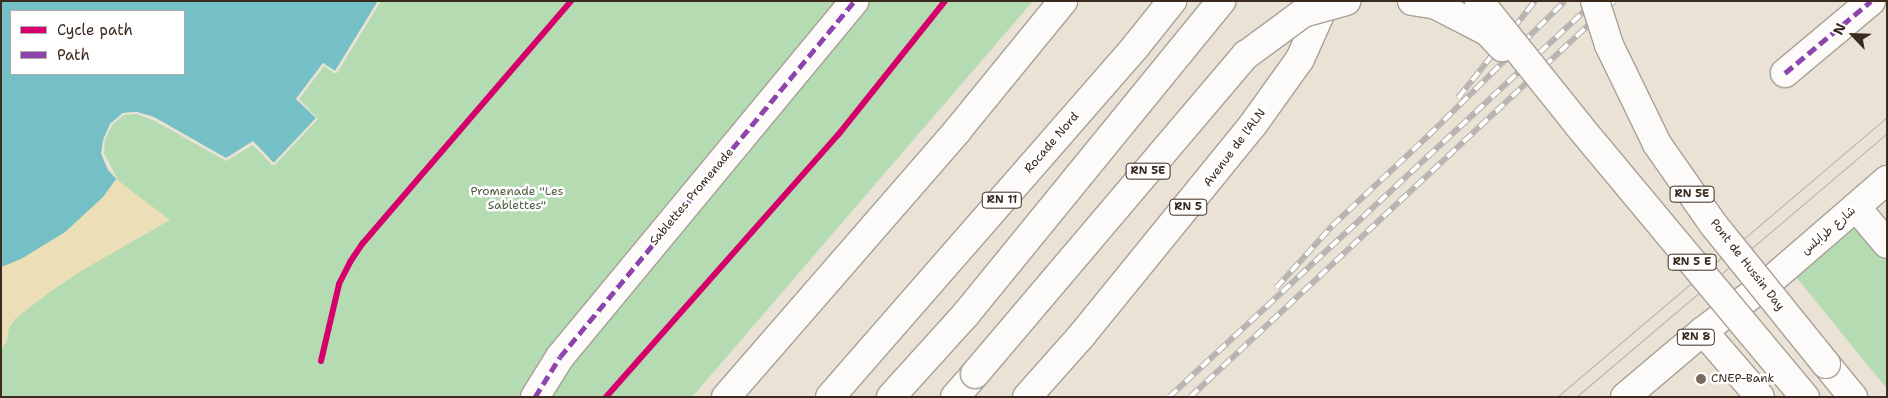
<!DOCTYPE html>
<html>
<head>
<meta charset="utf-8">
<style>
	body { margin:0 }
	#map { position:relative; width:1888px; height:398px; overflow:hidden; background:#eae3d5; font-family:"Shantell Sans","Playpen Sans Arabic",sans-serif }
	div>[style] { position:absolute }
	.green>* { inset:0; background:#b4dbb1 }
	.sand>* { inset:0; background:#ecdeb7 }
	.water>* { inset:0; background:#75c0c6 }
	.pier>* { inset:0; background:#eae3d5 }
	.roads { filter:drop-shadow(1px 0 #a7a197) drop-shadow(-1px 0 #a7a197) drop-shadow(0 1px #a7a197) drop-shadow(0 -1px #a7a197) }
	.street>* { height:28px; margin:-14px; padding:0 14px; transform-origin:14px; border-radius:14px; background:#fcfbf9 }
	.secondary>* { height:28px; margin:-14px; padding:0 14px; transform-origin:14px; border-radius:14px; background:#fcfbf9 }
	.primary>* { height:28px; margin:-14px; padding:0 14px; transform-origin:14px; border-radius:14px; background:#fcfbf9 }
	.highway>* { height:28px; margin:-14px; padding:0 14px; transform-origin:14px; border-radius:14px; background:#fcfbf9 }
	.tram>* { height:1px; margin:-0.5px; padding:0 0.5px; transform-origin:0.5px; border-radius:0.5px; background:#b6b3b0 }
	.rail>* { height:5.5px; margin-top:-2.75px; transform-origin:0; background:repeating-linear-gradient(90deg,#fff 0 11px,#b6b3b0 0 22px); box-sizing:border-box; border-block:1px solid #b6b3b0 }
	.bridges { filter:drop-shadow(1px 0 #a7a197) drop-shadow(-1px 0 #a7a197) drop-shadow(0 1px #a7a197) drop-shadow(0 -1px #a7a197) }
	.highway-bridge>* { height:28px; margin:-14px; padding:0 14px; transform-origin:14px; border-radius:14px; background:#fcfbf9 }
	.quiet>* { height:5px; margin-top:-2.5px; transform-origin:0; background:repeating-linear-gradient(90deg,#8e44ad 0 10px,transparent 0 15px) }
	.cycleway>* { height:6px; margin:-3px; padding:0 3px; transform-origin:3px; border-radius:3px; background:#d6006c }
	.dots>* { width:14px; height:14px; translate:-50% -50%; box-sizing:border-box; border:2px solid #fff; border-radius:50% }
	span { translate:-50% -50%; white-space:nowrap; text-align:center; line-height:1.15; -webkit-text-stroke:5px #fff; paint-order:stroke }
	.shield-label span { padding:1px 4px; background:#fff; border:1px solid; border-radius:4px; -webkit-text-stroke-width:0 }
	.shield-label { font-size:11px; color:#3b2a1e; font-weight:700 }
	.street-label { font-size:12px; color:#3b2a1e }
	.park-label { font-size:12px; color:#525d41 }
	.poi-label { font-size:12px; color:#3b2a1e }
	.left { translate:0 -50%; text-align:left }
	.frame { position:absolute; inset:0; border:2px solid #3b2a1e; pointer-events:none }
	.legend { position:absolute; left:10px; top:10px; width:175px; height:65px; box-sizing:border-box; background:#fff; border:1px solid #b1aaa5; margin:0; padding:6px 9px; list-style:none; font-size:15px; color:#3b2a1e }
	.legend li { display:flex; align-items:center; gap:10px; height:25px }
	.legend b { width:25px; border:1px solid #b1aaa5 }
	.north { position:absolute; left:1828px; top:10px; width:50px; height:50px; -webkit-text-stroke:4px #fff; paint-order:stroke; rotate:294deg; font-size:14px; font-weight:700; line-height:20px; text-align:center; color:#3b2a1e }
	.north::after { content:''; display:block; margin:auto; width:18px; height:22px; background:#3b2a1e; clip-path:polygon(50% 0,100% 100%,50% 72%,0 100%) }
</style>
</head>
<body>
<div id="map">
	<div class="green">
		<div style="clip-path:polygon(378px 1px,1033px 1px,692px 397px,1px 397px,1px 267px,21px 259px,65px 232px,101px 153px,110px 124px,123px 113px,296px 99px,323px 63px,335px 71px)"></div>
		<div style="clip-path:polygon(1854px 227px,1864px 234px,1887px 261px,1887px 389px,1792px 272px,1841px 231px)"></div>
	</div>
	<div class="sand">
		<div style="clip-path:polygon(116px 179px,170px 220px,81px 271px,47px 294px,15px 319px,9px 328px,7px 341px,1px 350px,1px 267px,21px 259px,65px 232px,103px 197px)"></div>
	</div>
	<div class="water">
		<div style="clip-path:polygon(evenodd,1px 1px,378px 1px,335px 71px,323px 63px,296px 99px,316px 118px,273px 163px,253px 142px,227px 159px,154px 117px,137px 112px,123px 113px,110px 124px,101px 154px,108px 170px,116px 179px,103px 197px,65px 232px,21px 259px,1px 267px,1px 1px,11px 11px,184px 11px,184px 74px,11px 74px,11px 11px)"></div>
	</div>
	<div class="pier">
		<div style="clip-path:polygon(378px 1px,381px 1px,337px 73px,334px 73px,324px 66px,299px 99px,318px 119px,275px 165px,272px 165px,253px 145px,226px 161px,153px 120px,136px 114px,124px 115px,112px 125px,105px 140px,104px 153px,118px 180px,108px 170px,101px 153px,103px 140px,110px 124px,123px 113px,137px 112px,154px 117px,226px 158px,253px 141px,274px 163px,316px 118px,296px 99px,323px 63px,335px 71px)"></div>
	</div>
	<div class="roads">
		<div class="street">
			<div style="left:1785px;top:73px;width:112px;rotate:-39.9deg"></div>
			<div style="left:535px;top:397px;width:47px;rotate:-58deg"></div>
			<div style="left:560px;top:357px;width:462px;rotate:-50.4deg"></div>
		</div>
		<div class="secondary">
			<div style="left:1856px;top:207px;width:48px;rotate:50deg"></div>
			<div style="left:1770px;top:281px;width:155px;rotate:-40.8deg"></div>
		</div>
		<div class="primary">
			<div style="left:891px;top:397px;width:112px;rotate:-47.9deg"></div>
			<div style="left:966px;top:314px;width:404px;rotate:-50.8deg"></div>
			<div style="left:1625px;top:397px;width:102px;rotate:-40.2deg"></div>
			<div style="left:1703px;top:331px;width:84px;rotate:-36.7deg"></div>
		</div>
		<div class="highway">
			<div style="left:1703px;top:331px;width:87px;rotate:49.2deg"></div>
			<div style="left:1826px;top:364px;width:43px;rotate:50.7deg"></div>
			<div style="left:726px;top:397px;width:352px;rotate:-49deg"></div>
			<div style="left:957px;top:131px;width:168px;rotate:-50.8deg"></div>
			<div style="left:830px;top:397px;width:466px;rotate:-48.9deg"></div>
			<div style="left:1136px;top:46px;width:58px;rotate:-51.3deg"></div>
			<div style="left:955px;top:397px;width:30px;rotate:-49deg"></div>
			<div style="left:1027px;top:397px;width:83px;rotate:-48.4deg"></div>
			<div style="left:1082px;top:335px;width:269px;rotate:-50.9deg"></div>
			<div style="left:1252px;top:126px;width:82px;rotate:-54.4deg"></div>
			<div style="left:1300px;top:59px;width:64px;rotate:-65.9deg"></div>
		</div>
	</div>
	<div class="tram">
		<div style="left:1557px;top:397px;width:433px;rotate:-40.3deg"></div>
		<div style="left:1576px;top:397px;width:408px;rotate:-40.3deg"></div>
	</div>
	<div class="rail">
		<div style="left:1458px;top:98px;width:124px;rotate:-51.6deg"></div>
		<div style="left:1276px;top:288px;width:84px;rotate:-47.9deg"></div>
		<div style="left:1332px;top:226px;width:132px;rotate:-43.2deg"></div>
		<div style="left:1428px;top:136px;width:192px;rotate:-44.6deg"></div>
		<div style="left:1169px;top:397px;width:582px;rotate:-42.91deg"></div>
		<div style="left:1190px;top:397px;width:580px;rotate:-43.04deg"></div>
	</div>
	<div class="bridges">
		<div class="highway-bridge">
			<div style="left:1412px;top:1px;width:24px;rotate:9deg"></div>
			<div style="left:1436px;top:5px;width:59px;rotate:27.4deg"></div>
			<div style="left:1488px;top:32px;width:21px;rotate:47deg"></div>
			<div style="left:1479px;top:1px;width:160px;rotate:51.3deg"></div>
			<div style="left:1579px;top:126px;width:353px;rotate:50.2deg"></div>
			<div style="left:1595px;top:1px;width:46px;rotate:72.3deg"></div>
			<div style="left:1609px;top:45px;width:110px;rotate:64.1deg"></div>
			<div style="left:1657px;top:144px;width:98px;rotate:55deg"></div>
			<div style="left:1713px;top:224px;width:180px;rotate:51.1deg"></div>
			<div style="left:975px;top:374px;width:419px;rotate:-49.7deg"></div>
			<div style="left:1246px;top:55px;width:71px;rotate:-36.4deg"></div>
			<div style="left:1303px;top:13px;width:45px;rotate:-15.6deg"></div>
		</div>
	</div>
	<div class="quiet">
		<div style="left:1785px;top:73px;width:112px;rotate:-39.9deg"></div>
		<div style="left:535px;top:397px;width:47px;rotate:-58deg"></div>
		<div style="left:560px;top:357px;width:462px;rotate:-50.4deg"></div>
	</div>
	<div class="cycleway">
		<div style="left:321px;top:361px;width:79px;rotate:-76.8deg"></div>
		<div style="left:339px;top:284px;width:25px;rotate:-63deg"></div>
		<div style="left:350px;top:262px;width:23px;rotate:-56deg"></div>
		<div style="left:363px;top:243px;width:319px;rotate:-49.3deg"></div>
		<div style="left:606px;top:397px;width:350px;rotate:-48.5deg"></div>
		<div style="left:838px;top:135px;width:171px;rotate:-51.4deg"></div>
	</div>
	<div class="dots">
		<div style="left:1701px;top:379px;background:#786b5e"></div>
	</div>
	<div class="shield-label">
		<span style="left:1148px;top:171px">RN 5E</span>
		<span style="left:1692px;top:194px">RN 5E</span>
		<span style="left:1002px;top:200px">RN 11</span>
		<span style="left:1188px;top:207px">RN 5</span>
		<span style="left:1692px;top:262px">RN 5 E</span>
		<span style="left:1696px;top:337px">RN 8</span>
	</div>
	<div class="street-label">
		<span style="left:1052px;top:143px;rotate:-49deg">Rocade Nord</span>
		<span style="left:1235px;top:148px;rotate:-53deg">Avenue de l'ALN</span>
		<span style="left:692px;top:197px;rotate:-50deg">Sablettes Promenade</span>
		<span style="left:1829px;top:231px;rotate:-41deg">شارع طرابلس</span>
		<span style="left:1747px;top:265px;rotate:52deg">Pont de Hussin Day</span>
	</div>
	<div class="park-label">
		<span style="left:517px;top:199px">Promenade "Les<br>Sablettes"</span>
	</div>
	<div class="poi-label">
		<span class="left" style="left:1711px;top:379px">CNEP-Bank</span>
	</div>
	<div class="frame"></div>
	<ul class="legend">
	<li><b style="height:6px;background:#d6006c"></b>Cycle path</li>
	<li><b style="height:6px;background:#8e44ad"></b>Path</li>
	</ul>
	<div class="north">N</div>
</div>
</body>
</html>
